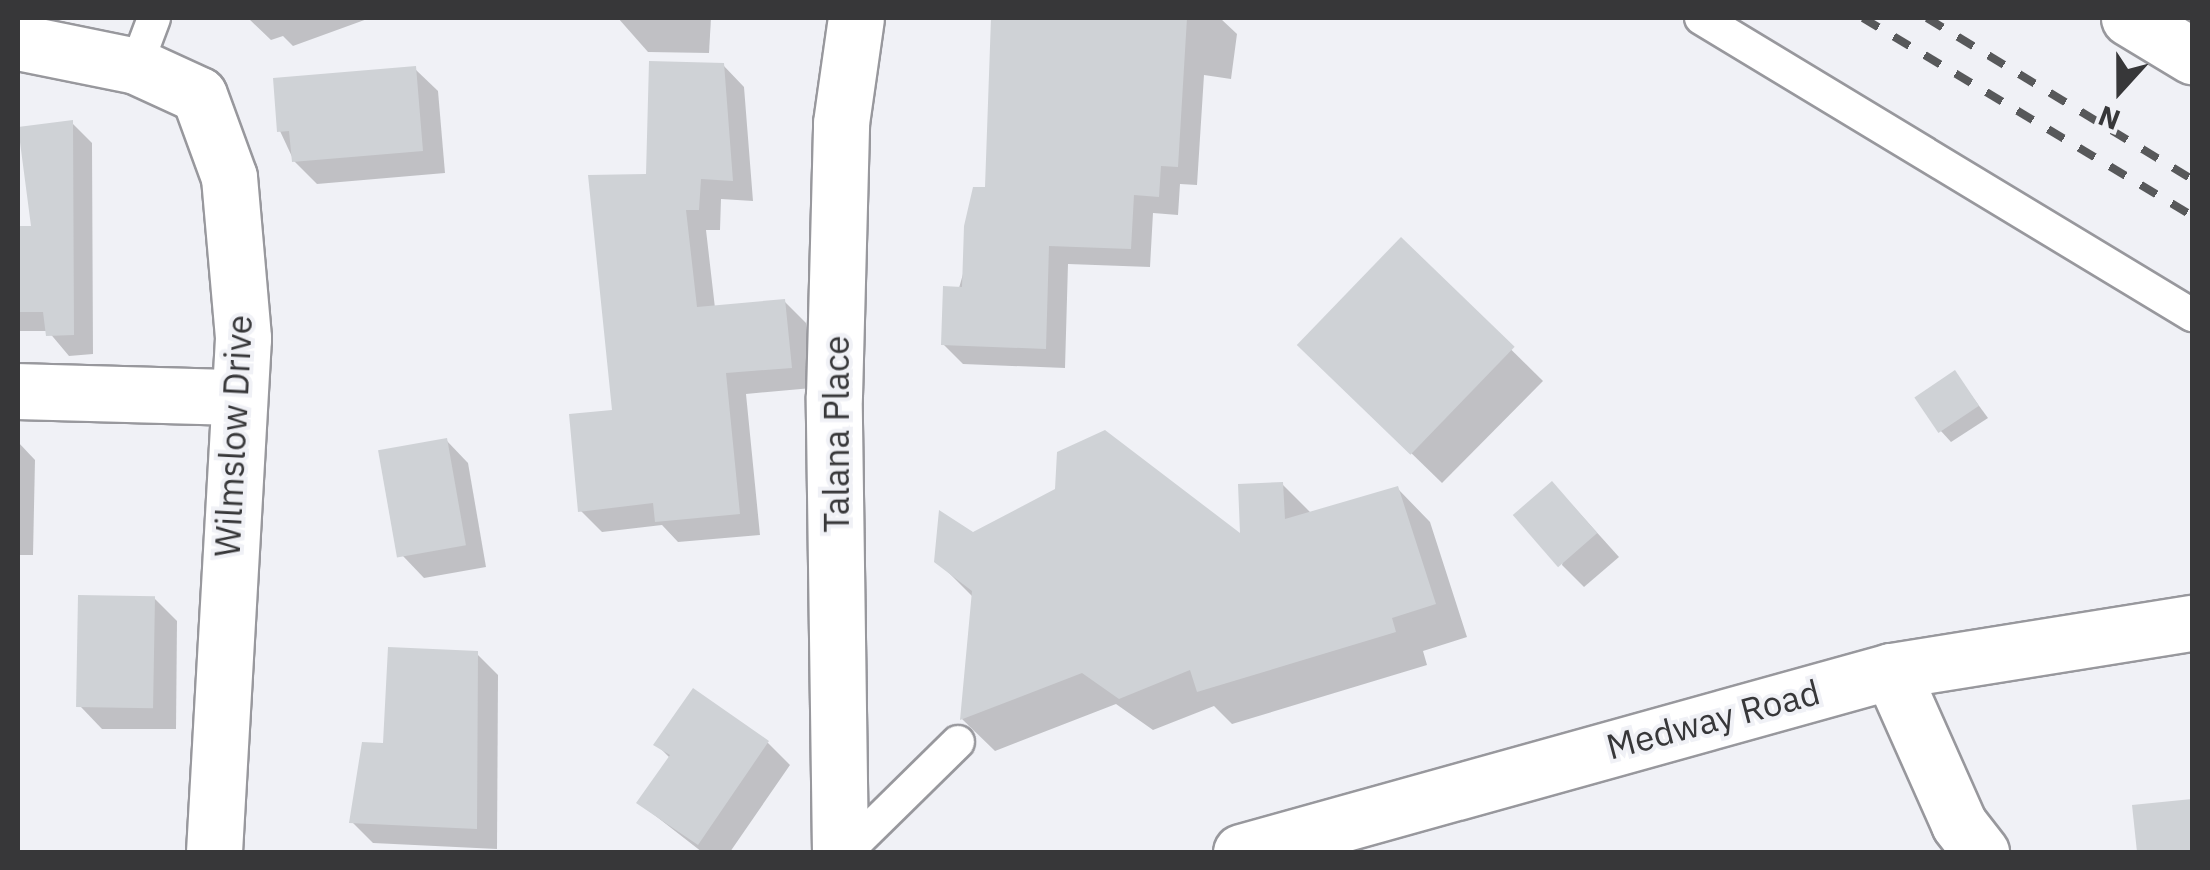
<!DOCTYPE html>
<html>
<head>
<meta charset="utf-8">
<style>
	body { margin:0 }
	#map { position:relative; width:2210px; height:870px; overflow:hidden; background:#f0f1f6; font-family:"IBM Plex Sans",sans-serif }
	div>[style] { position:absolute }
	.shadow>* { inset:0; background:#0003 }
	.building>* { inset:0; background:#cfd2d6; transform-origin:0 0 }
	.roads { filter:drop-shadow(2px 0 #98989d) drop-shadow(-2px 0 #98989d) drop-shadow(0 2px #98989d) drop-shadow(0 -2px #98989d) }
	.service>* { height:32px; margin:-16px; padding:0 16px; transform-origin:16px; border-radius:16px; background:#fff }
	.minor>* { height:55px; margin:-27.5px; padding:0 27.5px; transform-origin:27.5px; border-radius:27.5px; background:#fff }
	.rail>* { height:8px; margin-top:-4px; transform-origin:0; background:repeating-linear-gradient(90deg,#57585a 0 18px,transparent 0 36px) }
	span { translate:-50% -50%; white-space:nowrap; text-align:center; line-height:1.15; -webkit-text-stroke:8px #f0f1f6; paint-order:stroke }
	.street-label { font-size:35px; color:#373739 }
	.frame { position:absolute; inset:0; border:20px solid #373739; pointer-events:none }
	.north { position:absolute; left:2070px; top:40px; width:100px; height:100px; -webkit-text-stroke:8px #f0f1f6; paint-order:stroke; rotate:201deg; font-size:28px; font-weight:700; line-height:40px; text-align:center; color:#373739 }
	.north::after { content:''; display:block; margin:auto; width:35px; height:45px; background:#373739; clip-path:polygon(50% 0,100% 100%,50% 72%,0 100%) }
</style>
</head>
<body>
<div id="map">
	<div class="shadow">
		<div style="clip-path:polygon(248px 18px,370px 18px,293px 46px,283px 36px,271px 40px)"></div>
		<div style="clip-path:polygon(618px 18px,711px 18px,709px 53px,648px 52px)"></div>
		<div style="clip-path:polygon(994px 18px,1096px 18px,1108px 29px,1109px 101px,1158px 18px,1220px 18px,1237px 34px,1231px 79px,1204px 75px,1197px 185px,1180px 184px,1178px 215px,1153px 213px,1150px 267px,1068px 264px,1065px 368px,963px 364px,943px 344px,987px 190px)"></div>
		<div style="clip-path:polygon(723px 65px,744px 87px,753px 201px,721px 199px,720px 230px,706px 230px,715px 308px,784px 301px,806px 323px,812px 388px,746px 394px,760px 535px,678px 542px,662px 525px,602px 532px,581px 511px,615px 413px,649px 177px)"></div>
		<div style="clip-path:polygon(415px 69px,438px 91px,445px 173px,317px 184px,294px 161px,280px 131px)"></div>
		<div style="clip-path:polygon(72px 123px,92px 143px,93px 354px,69px 356px,48px 331px,18px 331px,18px 229px,34px 229px)"></div>
		<div style="clip-path:polygon(1401px 241px,1543px 381px,1442px 483px,1330px 374px)"></div>
		<div style="clip-path:polygon(1955px 373px,1988px 418px,1951px 442px,1940px 430px)"></div>
		<div style="clip-path:polygon(446px 440px,468px 463px,486px 567px,424px 578px,402px 555px)"></div>
		<div style="clip-path:polygon(18px 442px,35px 460px,33px 555px,18px 555px)"></div>
		<div style="clip-path:polygon(1282px 484px,1312px 514px,1398px 489px,1430px 522px,1467px 637px,1423px 651px,1427px 665px,1232px 724px,1214px 706px,1153px 730px,1116px 704px,995px 751px,962px 719px,973px 597px,937px 561px,973px 535px,1243px 538px)"></div>
		<div style="clip-path:polygon(1574px 507px,1619px 557px,1584px 587px,1562px 565px)"></div>
		<div style="clip-path:polygon(154px 598px,177px 621px,176px 729px,102px 729px,80px 706px)"></div>
		<div style="clip-path:polygon(477px 654px,498px 675px,497px 849px,373px 843px,352px 822px,385px 746px)"></div>
		<div style="clip-path:polygon(768px 743px,790px 765px,730px 852px,702px 852px,639px 803px,671px 759px,657px 745px)"></div>
		<div style="clip-path:polygon(2192px 801px,2192px 852px,2139px 852px,2134px 807px)"></div>
	</div>
	<div class="building">
		<div style="clip-path:polygon(991px 18px,1187px 18px,1178px 167px,1161px 166px,1159px 197px,1134px 195px,1131px 249px,1049px 246px,1046px 349px,941px 345px,943px 286px,962px 287px,964px 226px,973px 187px,985px 187px)"></div>
		<div style="clip-path:polygon(649px 61px,724px 63px,733px 181px,701px 179px,699px 210px,686px 210px,697px 307px,785px 299px,792px 368px,726px 373px,740px 514px,655px 522px,653px 503px,578px 512px,569px 414px,612px 410px,588px 175px,646px 174px)"></div>
		<div style="clip-path:polygon(416px 66px,423px 151px,292px 162px,289px 131px,277px 132px,273px 78px)"></div>
		<div style="clip-path:polygon(73px 120px,74px 335px,46px 336px,43px 312px,18px 312px,18px 226px,31px 226px,18px 127px)"></div>
		<div style="left:1401px;top:237px;width:158px;height:150px;rotate:44deg"></div>
		<div style="left:1955px;top:370px;width:43px;height:49px;rotate:56deg"></div>
		<div style="clip-path:polygon(1105px 430px,1240px 533px,1238px 484px,1283px 482px,1285px 519px,1398px 486px,1436px 604px,1392px 618px,1396px 632px,1197px 692px,1190px 670px,1119px 699px,1082px 673px,960px 720px,972px 591px,934px 562px,939px 510px,973px 532px,1055px 489px,1057px 452px)"></div>
		<div style="left:447px;top:438px;width:109px;height:70px;rotate:80deg"></div>
		<div style="left:1552px;top:481px;width:69px;height:52px;rotate:49deg"></div>
		<div style="left:78px;top:595px;width:77px;height:112px;rotate:1deg"></div>
		<div style="clip-path:polygon(388px 647px,478px 651px,477px 829px,349px 823px,362px 742px,383px 743px)"></div>
		<div style="clip-path:polygon(693px 688px,769px 741px,698px 845px,636px 803px,670px 755px,653px 745px)"></div>
		<div style="clip-path:polygon(2192px 799px,2192px 852px,2137px 852px,2132px 805px)"></div>
	</div>
	<div class="roads">
		<div class="service">
			<div style="left:1701px;top:18px;width:574px;rotate:31.17deg"></div>
			<div style="left:136px;top:66px;width:51px;rotate:-69.4deg"></div>
			<div style="left:846px;top:852px;width:157px;rotate:-44.5deg"></div>
		</div>
		<div class="minor">
			<div style="left:2129px;top:18px;width:74px;rotate:31.1deg"></div>
			<div style="left:18px;top:42px;width:120px;rotate:11.5deg"></div>
			<div style="left:136px;top:66px;width:69px;rotate:24.7deg"></div>
			<div style="left:199px;top:95px;width:87px;rotate:69.9deg"></div>
			<div style="left:229px;top:177px;width:162px;rotate:85deg"></div>
			<div style="left:243px;top:338px;width:515px;rotate:93.23deg"></div>
			<div style="left:18px;top:391px;width:219px;rotate:1.6deg"></div>
			<div style="left:1891px;top:671px;width:167px;rotate:66deg"></div>
			<div style="left:1959px;top:824px;width:36px;rotate:52deg"></div>
			<div style="left:840px;top:852px;width:456px;rotate:-90.8deg"></div>
			<div style="left:834px;top:396px;width:273px;rotate:-88.5deg"></div>
			<div style="left:841px;top:123px;width:106px;rotate:-81.9deg"></div>
			<div style="left:1241px;top:852px;width:675px;rotate:-15.56deg"></div>
			<div style="left:1891px;top:671px;width:305px;rotate:-9.1deg"></div>
		</div>
	</div>
	<div class="rail">
		<div style="left:1863px;top:18px;width:384px;rotate:31deg"></div>
		<div style="left:1927px;top:18px;width:310px;rotate:31.3deg"></div>
	</div>
	<div class="street-label">
		<span style="left:836px;top:434px;rotate:-90deg">Talana Place</span>
		<span style="left:233px;top:436px;rotate:-87deg">Wilmslow Drive</span>
		<span style="left:1713px;top:719px;rotate:-15deg">Medway Road</span>
	</div>
	<div class="frame"></div>
	<div class="north">N</div>
</div>
</body>
</html>
